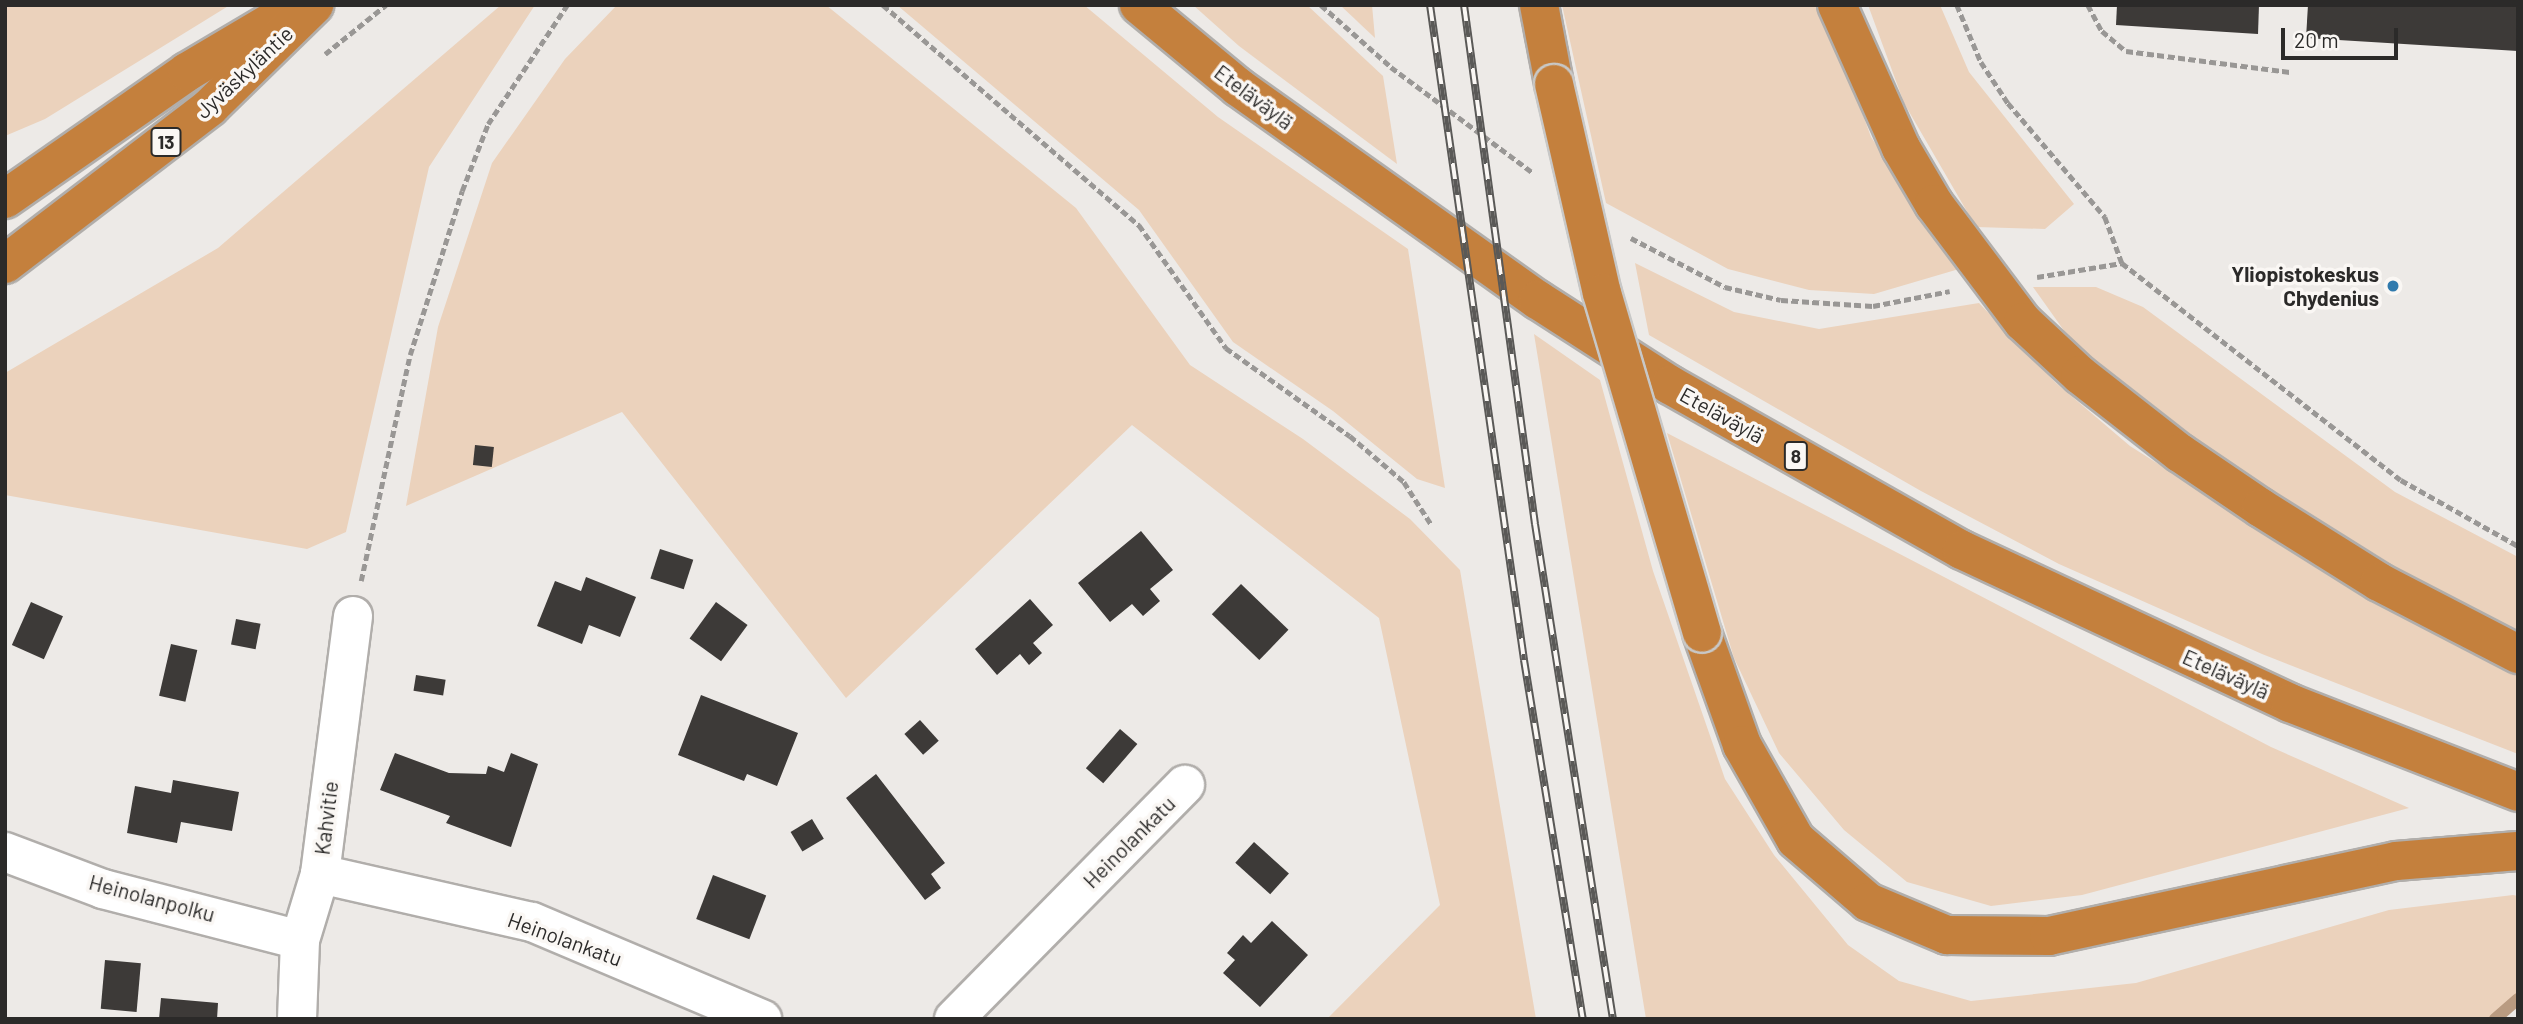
<!DOCTYPE html>
<html>
<head>
<meta charset="utf-8">
<style>
	body { margin:0 }
	#map { position:relative; width:2523px; height:1024px; overflow:hidden; background:#edeae7; font-family:Barlow,sans-serif }
	div>[style] { position:absolute }
	.green>* { inset:0; background:#ebd2bc }
	.stream>* { height:12px; margin:-6px; padding:0 6px; transform-origin:6px; border-radius:6px; background:#b99b81 }
	.building>* { inset:0; background:#3d3a38; transform-origin:0 0 }
	.path>* { height:4.5px; margin-top:-2.25px; transform-origin:0; background:repeating-linear-gradient(90deg,#999795 0 7px,transparent 0 10.5px) }
	.roads { filter:drop-shadow(2px 0 #b1aeab) drop-shadow(-2px 0 #b1aeab) drop-shadow(0 2px #b1aeab) drop-shadow(0 -2px #b1aeab) }
	.minor>* { height:38px; margin:-19px; padding:0 19px; transform-origin:19px; border-radius:19px; background:#fff }
	.highway>* { height:38px; margin:-19px; padding:0 19px; transform-origin:19px; border-radius:19px; background:#c4803d }
	.rail>* { height:8px; margin-top:-4px; transform-origin:0; background:repeating-linear-gradient(90deg,#faf7f4 0 16px,#5a5957 0 32px); box-sizing:border-box; border-block:2px solid #5a5957 }
	.bridges { filter:drop-shadow(2px 0 #c8c8c7) drop-shadow(-2px 0 #c8c8c7) drop-shadow(0 2px #c8c8c7) drop-shadow(0 -2px #c8c8c7) }
	.highway-bridge>* { height:38px; margin:-19px; padding:0 19px; transform-origin:19px; border-radius:19px; background:#c4803d }
	.dots>* { width:19px; height:19px; translate:-50% -50%; box-sizing:border-box; border:4px solid #faf7f4; border-radius:50% }
	span { translate:-50% -50%; white-space:nowrap; text-align:center; line-height:1.15; -webkit-text-stroke:7px #faf7f4; paint-order:stroke }
	.shield-label span { padding:2px 5px; background:#faf7f4; border:2px solid; border-radius:5px; -webkit-text-stroke-width:0 }
	.shield-label { font-size:19px; color:#2b2a29; font-weight:700 }
	.street-label { font-size:21px; color:#2b2a29 }
	.poi-label { font-size:21px; color:#2b2a29; font-weight:700 }
	.right { translate:-100% -50%; text-align:right }
	.frame { position:absolute; inset:0; border:7px solid #2b2a29; pointer-events:none }
	.scale { position:absolute; left:2281px; top:28px; width:117px; height:32px; box-sizing:border-box; border:4px solid #2b2a29; border-top:0; padding-left:9px; font-size:21px; line-height:24px; white-space:nowrap; color:#2b2a29; -webkit-text-stroke:5px #faf7f4; paint-order:stroke }
</style>
</head>
<body>
<div id="map">
	<div class="green">
		<div style="clip-path:polygon(5px 5px,230px 5px,45px 119px,5px 136px)"></div>
		<div style="clip-path:polygon(501px 5px,535px 5px,429px 167px,346px 532px,307px 549px,5px 495px,5px 373px,218px 248px)"></div>
		<div style="clip-path:polygon(617px 5px,826px 5px,1076px 208px,1190px 365px,1303px 439px,1410px 519px,1460px 570px,1536px 1019px,1327px 1019px,1440px 905px,1379px 618px,1132px 425px,846px 698px,622px 412px,406px 506px,438px 327px,492px 163px,565px 59px)"></div>
		<div style="clip-path:polygon(897px 5px,1084px 5px,1218px 117px,1408px 249px,1445px 488px,1417px 479px,1333px 411px,1233px 342px,1139px 210px)"></div>
		<div style="clip-path:polygon(1193px 5px,1307px 5px,1383px 76px,1397px 164px,1239px 46px)"></div>
		<div style="clip-path:polygon(1340px 5px,1372px 5px,1375px 38px)"></div>
		<div style="clip-path:polygon(1562px 5px,1823px 5px,1871px 137px,1959px 269px,1874px 294px,1809px 290px,1728px 269px,1606px 203px)"></div>
		<div style="clip-path:polygon(1868px 5px,1940px 5px,1969px 72px,2074px 204px,2045px 229px,1976px 227px,1904px 103px)"></div>
		<div style="clip-path:polygon(1635px 263px,1734px 312px,1819px 329px,1979px 303px,2056px 383px,2130px 446px,2373px 600px,2518px 673px,2518px 754px,2262px 654px,2059px 564px,1921px 491px,1649px 335px)"></div>
		<div style="clip-path:polygon(2033px 287px,2096px 287px,2143px 307px,2395px 492px,2518px 557px,2518px 634px,2382px 561px,2194px 443px,2115px 380px,2065px 332px)"></div>
		<div style="clip-path:polygon(1534px 334px,1600px 380px,1653px 571px,1725px 779px,1774px 855px,1848px 945px,1899px 981px,1971px 1001px,2136px 983px,2389px 910px,2513px 895px,2518px 896px,2518px 999px,2497px 1019px,1646px 1019px)"></div>
		<div style="clip-path:polygon(1667px 433px,2271px 747px,2409px 808px,2082px 895px,1991px 906px,1907px 882px,1844px 830px,1779px 753px,1734px 658px)"></div>
	</div>
	<div class="stream">
		<div style="left:2495px;top:1019px;width:30px;rotate:-41deg"></div>
	</div>
	<div class="building">
		<div style="clip-path:polygon(2117px 5px,2259px 5px,2258px 34px,2116px 25px)"></div>
		<div style="clip-path:polygon(2308px 5px,2518px 5px,2518px 51px,2306px 38px)"></div>
		<div style="left:475px;top:445px;width:19px;height:20px;rotate:6deg"></div>
		<div style="clip-path:polygon(1141px 531px,1173px 570px,1150px 589px,1160px 601px,1143px 616px,1132px 604px,1110px 622px,1078px 583px)"></div>
		<div style="left:660px;top:549px;width:35px;height:31px;rotate:18deg"></div>
		<div style="clip-path:polygon(586px 577px,636px 597px,620px 637px,589px 625px,582px 644px,537px 626px,555px 581px,581px 591px)"></div>
		<div style="left:1241px;top:584px;width:66px;height:42px;rotate:44deg"></div>
		<div style="clip-path:polygon(1030px 599px,1053px 625px,1033px 643px,1042px 653px,1029px 665px,1020px 654px,997px 675px,975px 649px)"></div>
		<div style="left:31px;top:602px;width:35px;height:47px;rotate:24deg"></div>
		<div style="left:716px;top:602px;width:39px;height:45px;rotate:36deg"></div>
		<div style="left:236px;top:619px;width:25px;height:26px;rotate:11deg"></div>
		<div style="left:171px;top:644px;width:27px;height:53px;rotate:13deg"></div>
		<div style="left:416px;top:675px;width:30px;height:16px;rotate:9deg"></div>
		<div style="clip-path:polygon(701px 695px,798px 733px,777px 786px,747px 774px,744px 781px,678px 755px)"></div>
		<div style="left:920px;top:720px;width:28px;height:21px;rotate:48deg"></div>
		<div style="left:1120px;top:729px;width:23px;height:52px;rotate:41deg"></div>
		<div style="clip-path:polygon(395px 753px,449px 773px,486px 774px,488px 766px,504px 772px,511px 753px,538px 764px,511px 847px,446px 823px,450px 816px,380px 790px)"></div>
		<div style="clip-path:polygon(876px 774px,945px 863px,931px 874px,941px 888px,925px 900px,846px 798px)"></div>
		<div style="clip-path:polygon(173px 780px,239px 792px,232px 831px,181px 822px,177px 843px,127px 833px,135px 786px,171px 793px)"></div>
		<div style="left:812px;top:819px;width:23px;height:25px;rotate:59deg"></div>
		<div style="left:1254px;top:842px;width:47px;height:28px;rotate:42deg"></div>
		<div style="left:713px;top:875px;width:57px;height:47px;rotate:21deg"></div>
		<div style="clip-path:polygon(1272px 921px,1308px 955px,1260px 1007px,1223px 973px,1235px 960px,1227px 953px,1243px 935px,1251px 943px)"></div>
		<div style="left:105px;top:960px;width:36px;height:49px;rotate:5deg"></div>
		<div style="clip-path:polygon(161px 998px,218px 1003px,217px 1019px,159px 1019px)"></div>
	</div>
	<div class="path">
		<div style="left:883px;top:5px;width:338px;rotate:40.7deg"></div>
		<div style="left:1139px;top:225px;width:151px;rotate:54.7deg"></div>
		<div style="left:1226px;top:348px;width:152px;rotate:35.4deg"></div>
		<div style="left:1350px;top:436px;width:71px;rotate:40.4deg"></div>
		<div style="left:1404px;top:482px;width:50px;rotate:57.3deg"></div>
		<div style="left:1321px;top:5px;width:94px;rotate:41.5deg"></div>
		<div style="left:1391px;top:67px;width:177px;rotate:36.7deg"></div>
		<div style="left:1957px;top:5px;width:62px;rotate:67.2deg"></div>
		<div style="left:1981px;top:62px;width:49px;rotate:56.6deg"></div>
		<div style="left:2008px;top:103px;width:150px;rotate:49.6deg"></div>
		<div style="left:2105px;top:217px;width:49px;rotate:69.7deg"></div>
		<div style="left:2122px;top:263px;width:353px;rotate:37.9deg"></div>
		<div style="left:2401px;top:480px;width:134px;rotate:29.4deg"></div>
		<div style="left:2088px;top:5px;width:30px;rotate:62deg"></div>
		<div style="left:2102px;top:31px;width:31px;rotate:40deg"></div>
		<div style="left:2126px;top:51px;width:165px;rotate:7.3deg"></div>
		<div style="left:325px;top:54px;width:78px;rotate:-38.8deg"></div>
		<div style="left:1631px;top:238px;width:106px;rotate:27.5deg"></div>
		<div style="left:1725px;top:287px;width:57px;rotate:13.1deg"></div>
		<div style="left:1781px;top:300px;width:92px;rotate:3.7deg"></div>
		<div style="left:1873px;top:306px;width:78px;rotate:-11deg"></div>
		<div style="left:2037px;top:277px;width:86px;rotate:-9.4deg"></div>
		<div style="left:361px;top:581px;width:231px;rotate:-77.8deg"></div>
		<div style="left:410px;top:355px;width:172px;rotate:-72.4deg"></div>
		<div style="left:462px;top:191px;width:72px;rotate:-68.8deg"></div>
		<div style="left:488px;top:124px;width:143px;rotate:-56.4deg"></div>
	</div>
	<div class="roads">
		<div class="minor">
			<div style="left:5px;top:852px;width:105px;rotate:20.7deg"></div>
			<div style="left:103px;top:889px;width:203px;rotate:14.5deg"></div>
			<div style="left:320px;top:874px;width:217px;rotate:12.8deg"></div>
			<div style="left:532px;top:922px;width:250px;rotate:22.9deg"></div>
			<div style="left:297px;top:1019px;width:79px;rotate:-87.8deg"></div>
			<div style="left:300px;top:940px;width:69px;rotate:-73.1deg"></div>
			<div style="left:320px;top:874px;width:260px;rotate:-82.7deg"></div>
			<div style="left:954px;top:1019px;width:329px;rotate:-45.4deg"></div>
		</div>
		<div class="highway">
			<div style="left:1139px;top:5px;width:129px;rotate:39.6deg"></div>
			<div style="left:1238px;top:87px;width:368px;rotate:35.4deg"></div>
			<div style="left:1538px;top:300px;width:157px;rotate:32.8deg"></div>
			<div style="left:1670px;top:385px;width:335px;rotate:29.5deg"></div>
			<div style="left:1962px;top:550px;width:362px;rotate:25deg"></div>
			<div style="left:2290px;top:703px;width:245px;rotate:21.3deg"></div>
			<div style="left:1539px;top:5px;width:80px;rotate:79.2deg"></div>
			<div style="left:1837px;top:5px;width:157px;rotate:65.9deg"></div>
			<div style="left:1901px;top:148px;width:65px;rotate:59.5deg"></div>
			<div style="left:1934px;top:204px;width:148px;rotate:53deg"></div>
			<div style="left:2023px;top:322px;width:78px;rotate:42.9deg"></div>
			<div style="left:2080px;top:375px;width:127px;rotate:38deg"></div>
			<div style="left:2180px;top:453px;width:98px;rotate:34.2deg"></div>
			<div style="left:2261px;top:508px;width:139px;rotate:32.1deg"></div>
			<div style="left:2379px;top:582px;width:157px;rotate:27.4deg"></div>
			<div style="left:5px;top:199px;width:222px;rotate:-34.9deg"></div>
			<div style="left:187px;top:72px;width:112px;rotate:-30.7deg"></div>
			<div style="left:5px;top:264px;width:258px;rotate:-37.4deg"></div>
			<div style="left:210px;top:107px;width:146px;rotate:-44.4deg"></div>
			<div style="left:1702px;top:633px;width:119px;rotate:70.3deg"></div>
			<div style="left:1742px;top:745px;width:109px;rotate:60.4deg"></div>
			<div style="left:1796px;top:840px;width:95px;rotate:40.7deg"></div>
			<div style="left:1868px;top:902px;width:86px;rotate:22.7deg"></div>
			<div style="left:1947px;top:935px;width:102px;rotate:0.6deg"></div>
			<div style="left:2049px;top:936px;width:355px;rotate:-12.2deg"></div>
			<div style="left:2396px;top:861px;width:122px;rotate:-4.7deg"></div>
		</div>
	</div>
	<div class="rail">
		<div style="left:1430px;top:5px;width:662px;rotate:81.83deg"></div>
		<div style="left:1524px;top:660px;width:364px;rotate:80.7deg"></div>
		<div style="left:1464px;top:5px;width:524px;rotate:82.21deg"></div>
		<div style="left:1535px;top:524px;width:501px;rotate:81.05deg"></div>
	</div>
	<div class="bridges">
		<div class="highway-bridge">
			<div style="left:1554px;top:84px;width:214px;rotate:77.1deg"></div>
			<div style="left:1602px;top:293px;width:354px;rotate:73.6deg"></div>
		</div>
	</div>
	<div class="dots">
		<div style="left:2393px;top:286px;background:#307aad"></div>
	</div>
	<div class="shield-label">
		<span style="left:166px;top:142px">13</span>
		<span style="left:1796px;top:456px">8</span>
	</div>
	<div class="street-label">
		<span style="left:244px;top:72px;rotate:-43deg">Jyväskyläntie</span>
		<span style="left:1254px;top:97px;rotate:37deg">Eteläväylä</span>
		<span style="left:1722px;top:415px;rotate:29deg">Eteläväylä</span>
		<span style="left:2226px;top:674px;rotate:24deg">Eteläväylä</span>
		<span style="left:326px;top:818px;rotate:-83deg">Kahvitie</span>
		<span style="left:1129px;top:842px;rotate:-45deg">Heinolankatu</span>
		<span style="left:152px;top:898px;rotate:15deg">Heinolanpolku</span>
		<span style="left:565px;top:939px;rotate:20deg">Heinolankatu</span>
	</div>
	<div class="poi-label">
		<span class="right" style="left:2379px;top:286px">Yliopistokeskus<br>Chydenius</span>
	</div>
	<div class="frame"></div>
	<div class="scale">20 m</div>
</div>
</body>
</html>
